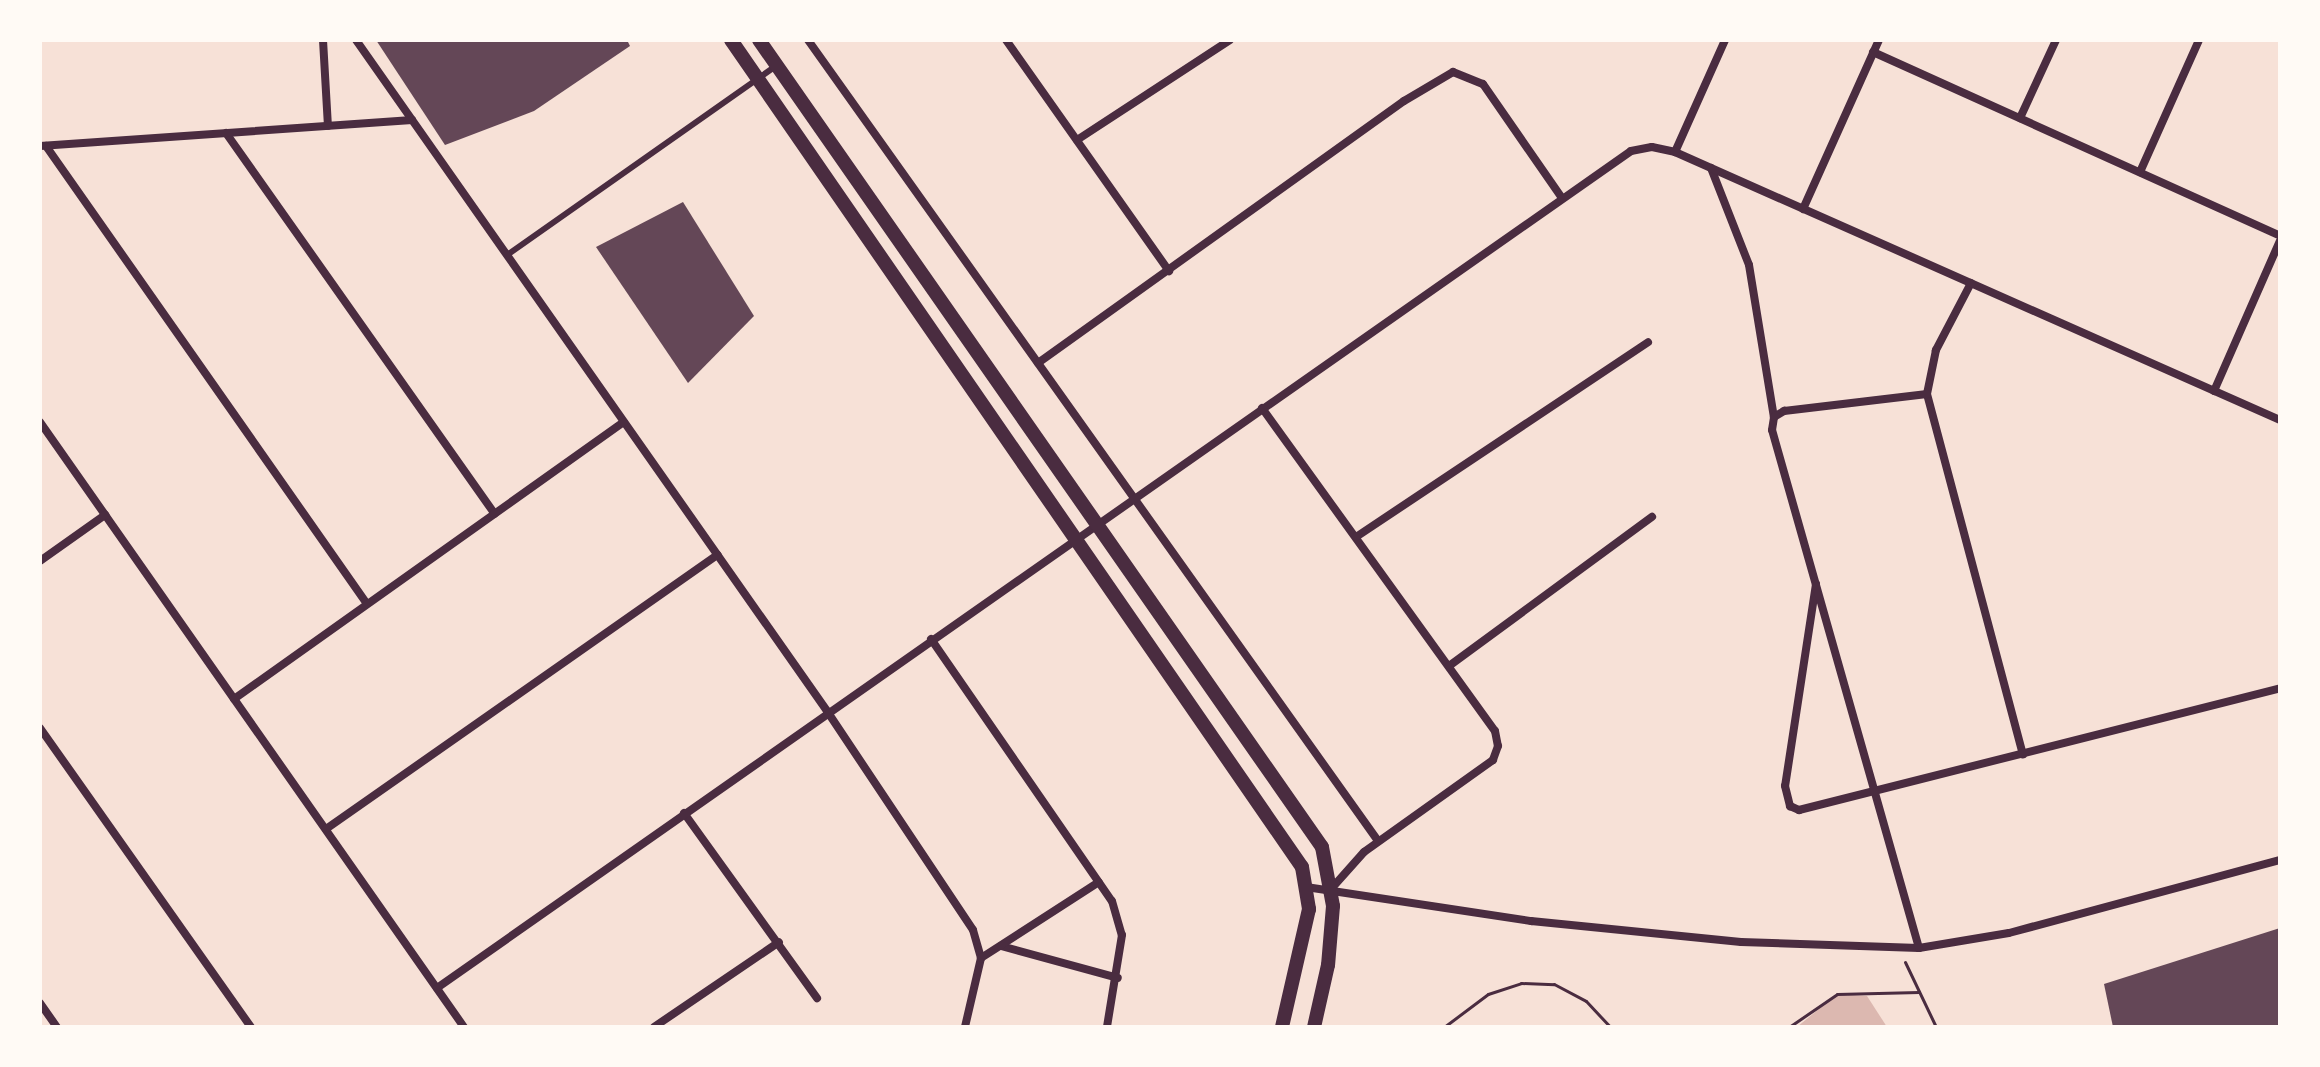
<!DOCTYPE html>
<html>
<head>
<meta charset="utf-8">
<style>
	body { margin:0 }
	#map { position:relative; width:2320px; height:1067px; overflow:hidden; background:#f7e1d7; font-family:"IBM Plex Serif",serif }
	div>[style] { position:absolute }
	.water>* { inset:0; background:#dcb8b0 }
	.building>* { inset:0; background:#644757 }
	.path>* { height:3px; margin:-1.5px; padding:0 1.5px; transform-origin:1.5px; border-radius:1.5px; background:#4a2c40 }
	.service>* { height:6px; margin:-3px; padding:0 3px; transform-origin:3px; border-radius:3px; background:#4a2c40 }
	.minor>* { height:8px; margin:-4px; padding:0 4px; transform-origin:4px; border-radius:4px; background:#4a2c40 }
	.tertiary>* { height:14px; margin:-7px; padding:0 7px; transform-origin:7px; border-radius:7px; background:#4a2c40 }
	span { translate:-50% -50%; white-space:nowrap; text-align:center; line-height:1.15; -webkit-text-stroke:6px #fffaf5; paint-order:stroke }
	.frame { position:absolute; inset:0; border:42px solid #fffaf5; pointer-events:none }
</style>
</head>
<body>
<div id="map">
	<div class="water">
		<div style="clip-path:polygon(1837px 994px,1867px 996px,1887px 1027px,1797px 1027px)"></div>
	</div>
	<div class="building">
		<div style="clip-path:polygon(376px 40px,627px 40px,630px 46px,534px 111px,445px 145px)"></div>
		<div style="clip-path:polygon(683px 202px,754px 316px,688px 383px,596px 247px)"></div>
		<div style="clip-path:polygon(2280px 928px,2280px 1027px,2113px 1027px,2104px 984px)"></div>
	</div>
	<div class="path">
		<div style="left:1905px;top:962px;width:72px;rotate:64.5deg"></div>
		<div style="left:1444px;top:1027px;width:55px;rotate:-36.9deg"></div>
		<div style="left:1488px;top:994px;width:35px;rotate:-18deg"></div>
		<div style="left:1521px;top:983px;width:33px;rotate:2deg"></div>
		<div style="left:1554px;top:984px;width:36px;rotate:28deg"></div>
		<div style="left:1586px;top:1001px;width:35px;rotate:47deg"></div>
		<div style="left:1789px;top:1027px;width:58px;rotate:-34.5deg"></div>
		<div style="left:1837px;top:994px;width:82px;rotate:-1.4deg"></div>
	</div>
	<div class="service">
		<div style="left:507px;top:255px;width:329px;rotate:-35.1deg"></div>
	</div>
	<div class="minor">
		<div style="left:323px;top:40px;width:86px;rotate:86.7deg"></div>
		<div style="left:356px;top:40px;width:820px;rotate:54.93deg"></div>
		<div style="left:827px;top:711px;width:263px;rotate:56.3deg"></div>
		<div style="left:973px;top:930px;width:29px;rotate:74deg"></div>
		<div style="left:981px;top:958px;width:71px;rotate:103.1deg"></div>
		<div style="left:808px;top:40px;width:983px;rotate:54.56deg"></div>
		<div style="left:1006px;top:40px;width:283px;rotate:54.8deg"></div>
		<div style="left:1873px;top:52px;width:447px;rotate:24.3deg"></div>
		<div style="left:2020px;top:118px;width:86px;rotate:-65.2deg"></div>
		<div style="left:226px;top:133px;width:466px;rotate:54.8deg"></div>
		<div style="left:1077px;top:140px;width:183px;rotate:-33.2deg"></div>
		<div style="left:40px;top:146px;width:373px;rotate:-4deg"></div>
		<div style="left:46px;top:146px;width:559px;rotate:54.97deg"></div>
		<div style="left:1675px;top:152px;width:123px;rotate:-65.9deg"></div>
		<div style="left:1711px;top:168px;width:104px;rotate:68.6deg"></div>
		<div style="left:1749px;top:265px;width:154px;rotate:80.7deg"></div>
		<div style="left:2140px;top:172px;width:145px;rotate:-65.9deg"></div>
		<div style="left:1803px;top:209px;width:185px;rotate:-65.8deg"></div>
		<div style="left:1971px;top:283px;width:76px;rotate:117.6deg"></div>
		<div style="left:1936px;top:350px;width:45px;rotate:101.6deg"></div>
		<div style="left:1927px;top:394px;width:373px;rotate:75.1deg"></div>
		<div style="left:1038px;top:363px;width:450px;rotate:-35.6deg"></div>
		<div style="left:1404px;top:101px;width:57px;rotate:-30.6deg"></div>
		<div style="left:1453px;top:72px;width:32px;rotate:22deg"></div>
		<div style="left:1483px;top:84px;width:139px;rotate:55.3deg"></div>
		<div style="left:2214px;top:391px;width:164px;rotate:-66.3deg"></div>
		<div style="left:1262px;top:408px;width:398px;rotate:54.2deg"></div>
		<div style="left:1495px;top:731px;width:15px;rotate:79deg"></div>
		<div style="left:1498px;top:746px;width:15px;rotate:110deg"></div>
		<div style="left:1493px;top:760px;width:158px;rotate:144.5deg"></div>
		<div style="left:1364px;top:852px;width:50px;rotate:131.7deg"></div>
		<div style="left:40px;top:422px;width:739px;rotate:54.98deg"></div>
		<div style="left:1356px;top:537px;width:351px;rotate:-33.7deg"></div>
		<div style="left:40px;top:561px;width:80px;rotate:-35.3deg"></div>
		<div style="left:1816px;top:584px;width:204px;rotate:98.7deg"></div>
		<div style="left:1785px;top:786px;width:21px;rotate:76deg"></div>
		<div style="left:1790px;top:806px;width:10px;rotate:24deg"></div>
		<div style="left:1799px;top:810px;width:496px;rotate:-14.2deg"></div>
		<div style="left:931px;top:639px;width:318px;rotate:55.4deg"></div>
		<div style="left:1112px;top:901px;width:35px;rotate:74deg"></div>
		<div style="left:1122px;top:935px;width:93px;rotate:99.3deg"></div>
		<div style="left:1449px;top:666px;width:252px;rotate:-36.3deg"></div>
		<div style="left:234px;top:699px;width:478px;rotate:-35.4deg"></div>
		<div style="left:40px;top:728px;width:366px;rotate:54.8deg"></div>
		<div style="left:684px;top:813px;width:228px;rotate:54.3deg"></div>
		<div style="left:326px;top:829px;width:478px;rotate:-35deg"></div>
		<div style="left:1306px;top:887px;width:228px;rotate:8.6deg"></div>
		<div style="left:1531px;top:921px;width:211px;rotate:5.7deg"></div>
		<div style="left:1741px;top:942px;width:178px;rotate:1.9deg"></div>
		<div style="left:1919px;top:948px;width:91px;rotate:-9.5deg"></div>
		<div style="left:2009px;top:933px;width:281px;rotate:-15.1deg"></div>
		<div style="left:1001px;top:946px;width:121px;rotate:15.3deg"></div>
		<div style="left:1919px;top:948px;width:538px;rotate:-105.84deg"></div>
		<div style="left:1772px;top:430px;width:13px;rotate:-81deg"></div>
		<div style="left:1774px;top:417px;width:12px;rotate:-31deg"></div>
		<div style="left:1784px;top:411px;width:144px;rotate:-6.8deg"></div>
		<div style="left:981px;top:958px;width:140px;rotate:-32.8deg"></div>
		<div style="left:437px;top:988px;width:1458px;rotate:-35.03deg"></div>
		<div style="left:1631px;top:151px;width:21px;rotate:-11deg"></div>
		<div style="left:1652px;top:147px;width:24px;rotate:12deg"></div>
		<div style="left:1675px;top:152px;width:662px;rotate:23.89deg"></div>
		<div style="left:40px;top:1003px;width:29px;rotate:55deg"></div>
		<div style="left:654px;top:1027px;width:151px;rotate:-34.2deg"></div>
	</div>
	<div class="tertiary">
		<div style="left:731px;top:40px;width:1005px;rotate:55.38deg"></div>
		<div style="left:1302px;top:867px;width:43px;rotate:80.5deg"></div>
		<div style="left:1309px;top:909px;width:121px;rotate:102.9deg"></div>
		<div style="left:759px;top:40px;width:984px;rotate:55.1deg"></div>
		<div style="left:1322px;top:847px;width:60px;rotate:79.4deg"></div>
		<div style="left:1333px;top:906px;width:59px;rotate:94.8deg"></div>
		<div style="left:1328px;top:965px;width:64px;rotate:102.7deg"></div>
	</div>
	<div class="frame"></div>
</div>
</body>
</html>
